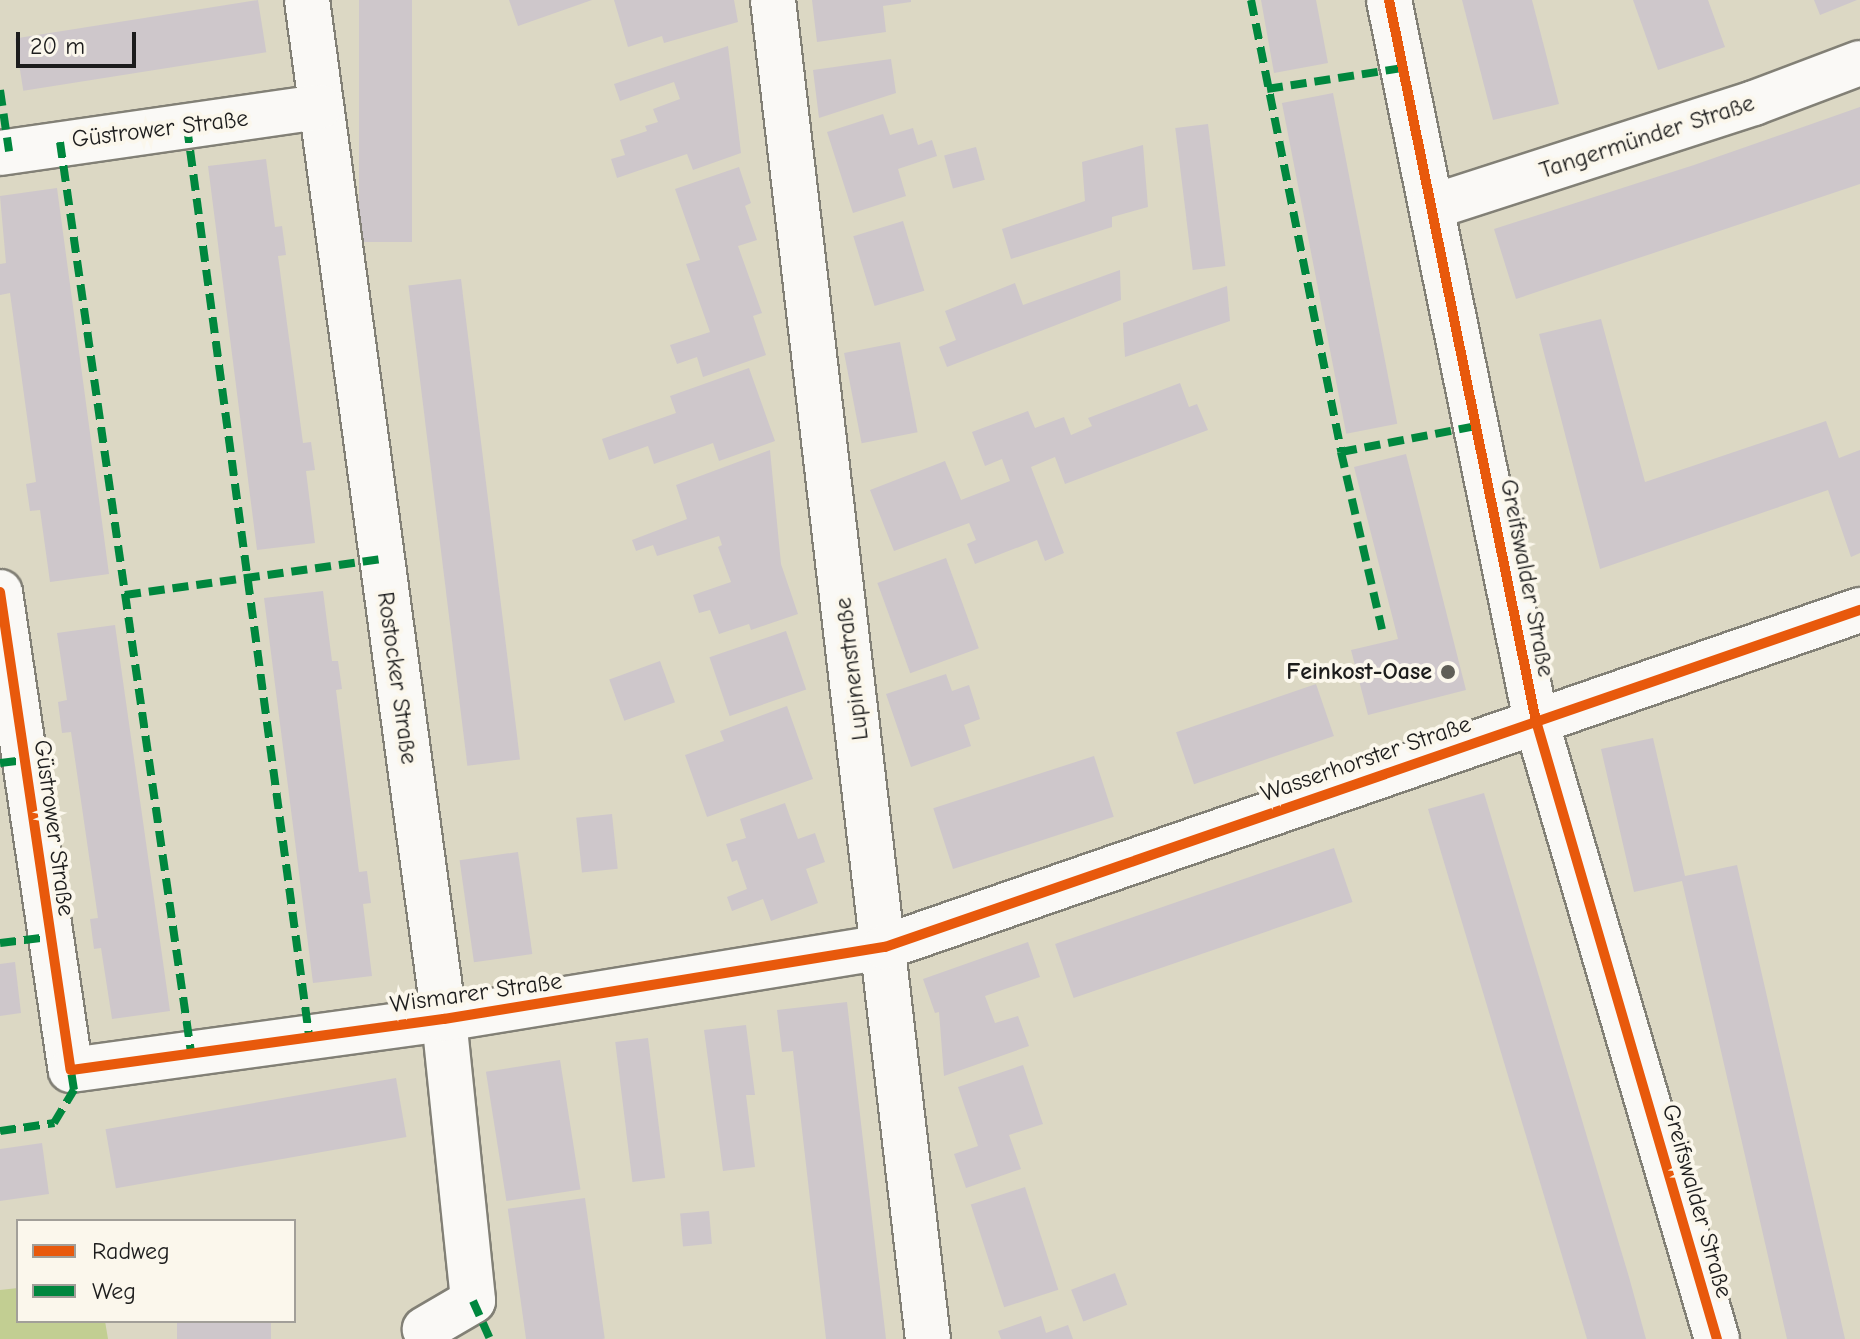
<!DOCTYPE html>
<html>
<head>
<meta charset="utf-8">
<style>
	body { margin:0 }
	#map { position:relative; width:1860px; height:1339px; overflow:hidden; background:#dcd8c4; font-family:"Comic Neue",sans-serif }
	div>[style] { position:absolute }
	.green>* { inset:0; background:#c2ce92 }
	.building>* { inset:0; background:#cec7cb; transform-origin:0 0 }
	.roads { filter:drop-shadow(2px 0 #828076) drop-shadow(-2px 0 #828076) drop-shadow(0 2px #828076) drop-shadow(0 -2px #828076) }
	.minor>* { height:44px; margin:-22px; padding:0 22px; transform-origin:22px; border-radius:22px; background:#faf9f6 }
	.quiet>* { height:8px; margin-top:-4px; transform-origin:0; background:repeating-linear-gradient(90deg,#00873e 0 16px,transparent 0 24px) }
	.cycleway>* { height:10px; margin:-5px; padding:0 5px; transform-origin:5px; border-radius:5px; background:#e8590c }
	.dots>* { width:22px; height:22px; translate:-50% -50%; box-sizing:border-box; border:4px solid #fbf7ec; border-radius:50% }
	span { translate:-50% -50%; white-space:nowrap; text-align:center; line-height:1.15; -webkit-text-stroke:8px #fbf7ec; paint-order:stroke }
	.street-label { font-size:24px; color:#1c1c1c }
	.poi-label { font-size:24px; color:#1c1c1c; font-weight:700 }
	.right { translate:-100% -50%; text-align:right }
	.legend { position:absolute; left:16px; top:1219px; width:280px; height:104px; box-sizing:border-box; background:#fbf7ec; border:2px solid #a29f99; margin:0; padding:10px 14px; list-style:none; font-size:24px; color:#1c1c1c }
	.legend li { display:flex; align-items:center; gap:16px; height:40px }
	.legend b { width:40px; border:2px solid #a29f99 }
	.scale { position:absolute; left:16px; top:32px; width:120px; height:36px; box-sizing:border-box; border:4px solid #1c1c1c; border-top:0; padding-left:10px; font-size:24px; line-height:28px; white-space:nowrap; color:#1c1c1c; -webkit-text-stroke:6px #fbf7ec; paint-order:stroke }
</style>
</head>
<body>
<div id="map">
	<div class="green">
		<div style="clip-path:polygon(18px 1288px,18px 1321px,105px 1321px,108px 1339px,0 1339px,0 1290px)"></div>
	</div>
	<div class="building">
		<div style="left:258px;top:0;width:53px;height:246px;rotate:81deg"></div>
		<div style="left:359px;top:0;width:53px;height:242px"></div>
		<div style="clip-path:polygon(509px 0,592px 0,518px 26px)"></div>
		<div style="clip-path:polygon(614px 0,734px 0,738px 22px,664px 43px,662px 36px,628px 47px)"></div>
		<div style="clip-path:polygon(812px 0,911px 0,911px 2px,883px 6px,886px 32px,817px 42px)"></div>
		<div style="clip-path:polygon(1261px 0,1316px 0,1328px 63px,1274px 73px)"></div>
		<div style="clip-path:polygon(1462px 0,1532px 0,1559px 104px,1493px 120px)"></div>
		<div style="clip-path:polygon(1633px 0,1708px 0,1725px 47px,1658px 70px)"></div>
		<div style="clip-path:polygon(1814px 0,1857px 0,1820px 15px)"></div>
		<div style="clip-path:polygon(728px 46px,741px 153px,693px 170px,687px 154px,617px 178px,611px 159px,625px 155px,620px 140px,647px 131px,645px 126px,658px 122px,653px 109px,680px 99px,674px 82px,620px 101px,614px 84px)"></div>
		<div style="clip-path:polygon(891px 59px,896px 93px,819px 118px,813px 70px)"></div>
		<div style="left:1333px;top:93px;width:337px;height:52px;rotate:79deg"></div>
		<div style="clip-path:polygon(1860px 107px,1860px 184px,1516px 299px,1494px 229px,1694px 165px)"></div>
		<div style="clip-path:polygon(883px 114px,890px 135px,913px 128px,918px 145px,932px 140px,937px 156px,898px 169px,906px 196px,853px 213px,827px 132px)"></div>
		<div style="left:1208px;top:124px;width:143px;height:33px;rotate:83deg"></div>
		<div style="clip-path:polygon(1143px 145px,1148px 207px,1112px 217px,1112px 227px,1011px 259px,1002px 229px,1085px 201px,1082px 162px)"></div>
		<div style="left:976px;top:147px;width:34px;height:33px;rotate:75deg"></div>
		<div style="clip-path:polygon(266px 159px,275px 227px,282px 226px,286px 255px,278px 256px,303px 443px,311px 442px,315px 470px,306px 471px,315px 543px,257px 550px,208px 166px)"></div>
		<div style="clip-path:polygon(739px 167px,751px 203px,745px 206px,757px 240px,738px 246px,762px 313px,753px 316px,766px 355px,703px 377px,697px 357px,677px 364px,670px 345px,710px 332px,686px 264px,700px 260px,675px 189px)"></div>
		<div style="clip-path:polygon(57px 188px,109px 574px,50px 582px,40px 510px,30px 511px,26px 484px,36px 482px,10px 293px,0 295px,0 264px,6px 263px,0 196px)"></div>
		<div style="left:903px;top:221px;width:73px;height:52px;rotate:73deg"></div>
		<div style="clip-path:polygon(1120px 270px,1121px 300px,947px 367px,939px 347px,956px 340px,945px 311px,1015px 283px,1023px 305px)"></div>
		<div style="left:461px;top:279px;width:484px;height:53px;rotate:83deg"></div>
		<div style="clip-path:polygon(1227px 286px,1230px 321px,1125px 357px,1123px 323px)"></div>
		<div style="clip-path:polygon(1601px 319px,1645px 482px,1826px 421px,1839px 458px,1860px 450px,1860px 553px,1851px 557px,1828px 490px,1600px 569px,1539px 334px)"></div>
		<div style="left:900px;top:342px;width:92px;height:57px;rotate:79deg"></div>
		<div style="clip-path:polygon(749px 368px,775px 441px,719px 461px,713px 443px,654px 464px,648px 446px,609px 460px,602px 439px,676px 413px,670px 396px)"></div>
		<div style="clip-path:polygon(1180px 383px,1189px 407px,1197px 404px,1208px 430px,1065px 484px,1055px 457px,1031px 467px,1064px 553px,1045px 561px,1037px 540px,975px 564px,967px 544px,976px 540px,969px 523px,894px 551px,870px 490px,945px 461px,961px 500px,1010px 481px,1002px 459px,985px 466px,972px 432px,1028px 411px,1035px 428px,1064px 417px,1071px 435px,1092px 426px,1088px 418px)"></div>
		<div style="clip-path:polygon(770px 450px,781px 564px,798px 614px,751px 630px,749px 624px,719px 634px,710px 610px,699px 613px,693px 595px,731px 582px,718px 547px,722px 545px,719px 536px,657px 556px,653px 545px,636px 551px,632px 540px,687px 519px,676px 485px)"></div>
		<div style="clip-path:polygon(1406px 454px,1466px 690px,1368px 715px,1351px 650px,1398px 639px,1354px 467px)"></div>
		<div style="left:946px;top:558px;width:96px;height:73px;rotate:70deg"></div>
		<div style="clip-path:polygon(323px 591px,332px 661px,338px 661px,342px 689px,336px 690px,359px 872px,367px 871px,371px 903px,363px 904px,372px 976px,313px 983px,264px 598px)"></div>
		<div style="clip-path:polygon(115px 625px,170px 1011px,112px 1019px,101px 948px,94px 949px,90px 919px,98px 918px,71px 732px,62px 733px,58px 702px,67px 700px,57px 633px)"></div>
		<div style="left:786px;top:631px;width:62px;height:81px;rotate:71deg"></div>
		<div style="left:660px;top:661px;width:44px;height:54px;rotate:70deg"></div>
		<div style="clip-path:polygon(946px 674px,952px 691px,969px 685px,980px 719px,964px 725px,971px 746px,911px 767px,886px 694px)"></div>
		<div style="left:1316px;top:684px;width:55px;height:148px;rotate:71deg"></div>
		<div style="clip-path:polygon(787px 706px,813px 779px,707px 817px,685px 755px,724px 741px,720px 731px)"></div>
		<div style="clip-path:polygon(1653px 738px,1685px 876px,1737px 865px,1845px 1339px,1787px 1339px,1682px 881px,1634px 892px,1601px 749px)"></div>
		<div style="left:1094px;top:756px;width:64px;height:169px;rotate:72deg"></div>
		<div style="clip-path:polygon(1484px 793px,1629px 1277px,1646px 1339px,1587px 1339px,1428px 809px)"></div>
		<div style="clip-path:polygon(785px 803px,798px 839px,815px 833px,825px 862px,806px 869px,818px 903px,771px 921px,763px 899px,732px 911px,727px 897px,747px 889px,737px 860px,732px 862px,726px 844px,746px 838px,740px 819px)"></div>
		<div style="left:612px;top:814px;width:55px;height:36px;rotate:84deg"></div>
		<div style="left:1334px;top:848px;width:57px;height:295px;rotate:71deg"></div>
		<div style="left:518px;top:852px;width:103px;height:59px;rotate:82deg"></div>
		<div style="clip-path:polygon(1028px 942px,1040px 977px,985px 996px,995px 1023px,1018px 1016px,1029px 1046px,944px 1076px,939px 1012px,935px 1013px,923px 979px)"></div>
		<div style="clip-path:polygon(15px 962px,21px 1013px,0 1016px,0 964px)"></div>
		<div style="clip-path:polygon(847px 1002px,864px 1149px,886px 1339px,826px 1339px,793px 1051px,782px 1052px,777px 1010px)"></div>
		<div style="clip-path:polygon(746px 1025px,755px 1095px,746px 1095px,755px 1167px,723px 1171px,704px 1030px)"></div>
		<div style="left:648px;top:1038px;width:141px;height:33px;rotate:83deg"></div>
		<div style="left:560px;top:1060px;width:131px;height:75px;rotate:81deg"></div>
		<div style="clip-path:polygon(1023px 1065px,1043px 1124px,1009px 1135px,1021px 1169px,966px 1188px,954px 1154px,978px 1146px,958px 1087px)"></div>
		<div style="left:396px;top:1078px;width:60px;height:295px;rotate:80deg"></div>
		<div style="clip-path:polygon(42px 1143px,49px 1194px,0 1201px,0 1149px)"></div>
		<div style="left:1025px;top:1187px;width:108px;height:57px;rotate:72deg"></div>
		<div style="left:585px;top:1198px;width:142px;height:78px;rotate:82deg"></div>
		<div style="left:709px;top:1211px;width:33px;height:29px;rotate:85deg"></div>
		<div style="left:1115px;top:1273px;width:34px;height:47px;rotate:69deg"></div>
		<div style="clip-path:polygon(1041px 1316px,1046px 1333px,1068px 1325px,1073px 1339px,1001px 1339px,998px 1331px)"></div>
		<div style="left:177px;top:1321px;width:94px;height:18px"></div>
	</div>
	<div class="roads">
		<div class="minor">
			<div style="left:307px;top:0;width:1028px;rotate:82.34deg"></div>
			<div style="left:444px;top:1019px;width:283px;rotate:84.1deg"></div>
			<div style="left:473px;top:1301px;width:56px;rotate:149.7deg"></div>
			<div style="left:773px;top:0;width:1348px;rotate:83.4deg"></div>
			<div style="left:1389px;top:0;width:736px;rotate:78.48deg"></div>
			<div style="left:1536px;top:721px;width:644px;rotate:73.68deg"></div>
			<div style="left:0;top:153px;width:323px;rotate:-8.2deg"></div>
			<div style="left:1432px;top:207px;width:338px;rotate:-17.9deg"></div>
			<div style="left:1754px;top:103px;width:113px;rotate:-20.7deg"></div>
			<div style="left:0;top:592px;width:483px;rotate:81.6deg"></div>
			<div style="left:71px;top:1070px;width:376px;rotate:-7.8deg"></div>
			<div style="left:444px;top:1019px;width:447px;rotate:-9.3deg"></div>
			<div style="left:885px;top:947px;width:1032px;rotate:-19.07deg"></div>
		</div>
	</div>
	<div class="quiet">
		<div style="left:1251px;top:0;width:461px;rotate:78.7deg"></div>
		<div style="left:1341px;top:452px;width:182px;rotate:77deg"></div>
		<div style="left:1267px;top:89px;width:138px;rotate:-8.8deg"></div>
		<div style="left:0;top:90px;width:62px;rotate:81.6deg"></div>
		<div style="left:187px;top:127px;width:916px;rotate:82.35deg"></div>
		<div style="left:60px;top:142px;width:919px;rotate:81.81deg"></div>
		<div style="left:1341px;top:452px;width:137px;rotate:-10.9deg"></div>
		<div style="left:125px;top:595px;width:259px;rotate:-8deg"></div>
		<div style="left:0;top:763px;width:25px;rotate:-7deg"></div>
		<div style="left:0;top:943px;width:49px;rotate:-7deg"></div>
		<div style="left:0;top:1131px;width:55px;rotate:-8.4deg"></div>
		<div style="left:54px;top:1123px;width:39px;rotate:-59deg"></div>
		<div style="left:74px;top:1090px;width:20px;rotate:-99deg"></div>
		<div style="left:473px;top:1301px;width:42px;rotate:65.9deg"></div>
	</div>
	<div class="cycleway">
		<div style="left:1389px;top:0;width:736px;rotate:78.48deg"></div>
		<div style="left:1536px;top:721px;width:644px;rotate:73.68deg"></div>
		<div style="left:0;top:592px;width:483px;rotate:81.6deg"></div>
		<div style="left:71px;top:1070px;width:376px;rotate:-7.8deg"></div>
		<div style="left:444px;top:1019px;width:447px;rotate:-9.3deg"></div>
		<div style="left:885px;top:947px;width:1032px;rotate:-19.07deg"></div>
	</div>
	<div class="dots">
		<div style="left:1448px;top:672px;background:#5f5e57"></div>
	</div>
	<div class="street-label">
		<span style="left:160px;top:129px;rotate:-7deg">Güstrower Straße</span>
		<span style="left:1647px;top:137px;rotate:-18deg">Tangermünder Straße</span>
		<span style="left:1527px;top:578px;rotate:79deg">Greifswalder Straße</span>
		<span style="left:852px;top:669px;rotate:-97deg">Lupinenstraße</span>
		<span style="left:397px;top:678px;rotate:82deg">Rostocker Straße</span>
		<span style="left:1366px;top:759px;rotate:-19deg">Wasserhorster Straße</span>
		<span style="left:54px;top:828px;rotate:82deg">Güstrower Straße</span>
		<span style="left:476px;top:993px;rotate:-8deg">Wismarer Straße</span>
		<span style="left:1697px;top:1201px;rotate:74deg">Greifswalder Straße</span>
	</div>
	<div class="poi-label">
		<span class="right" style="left:1432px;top:672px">Feinkost-Oase</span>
	</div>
	<ul class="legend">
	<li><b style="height:10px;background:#e8590c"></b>Radweg</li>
	<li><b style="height:10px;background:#00873e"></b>Weg</li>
	</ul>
	<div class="scale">20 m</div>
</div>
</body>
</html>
